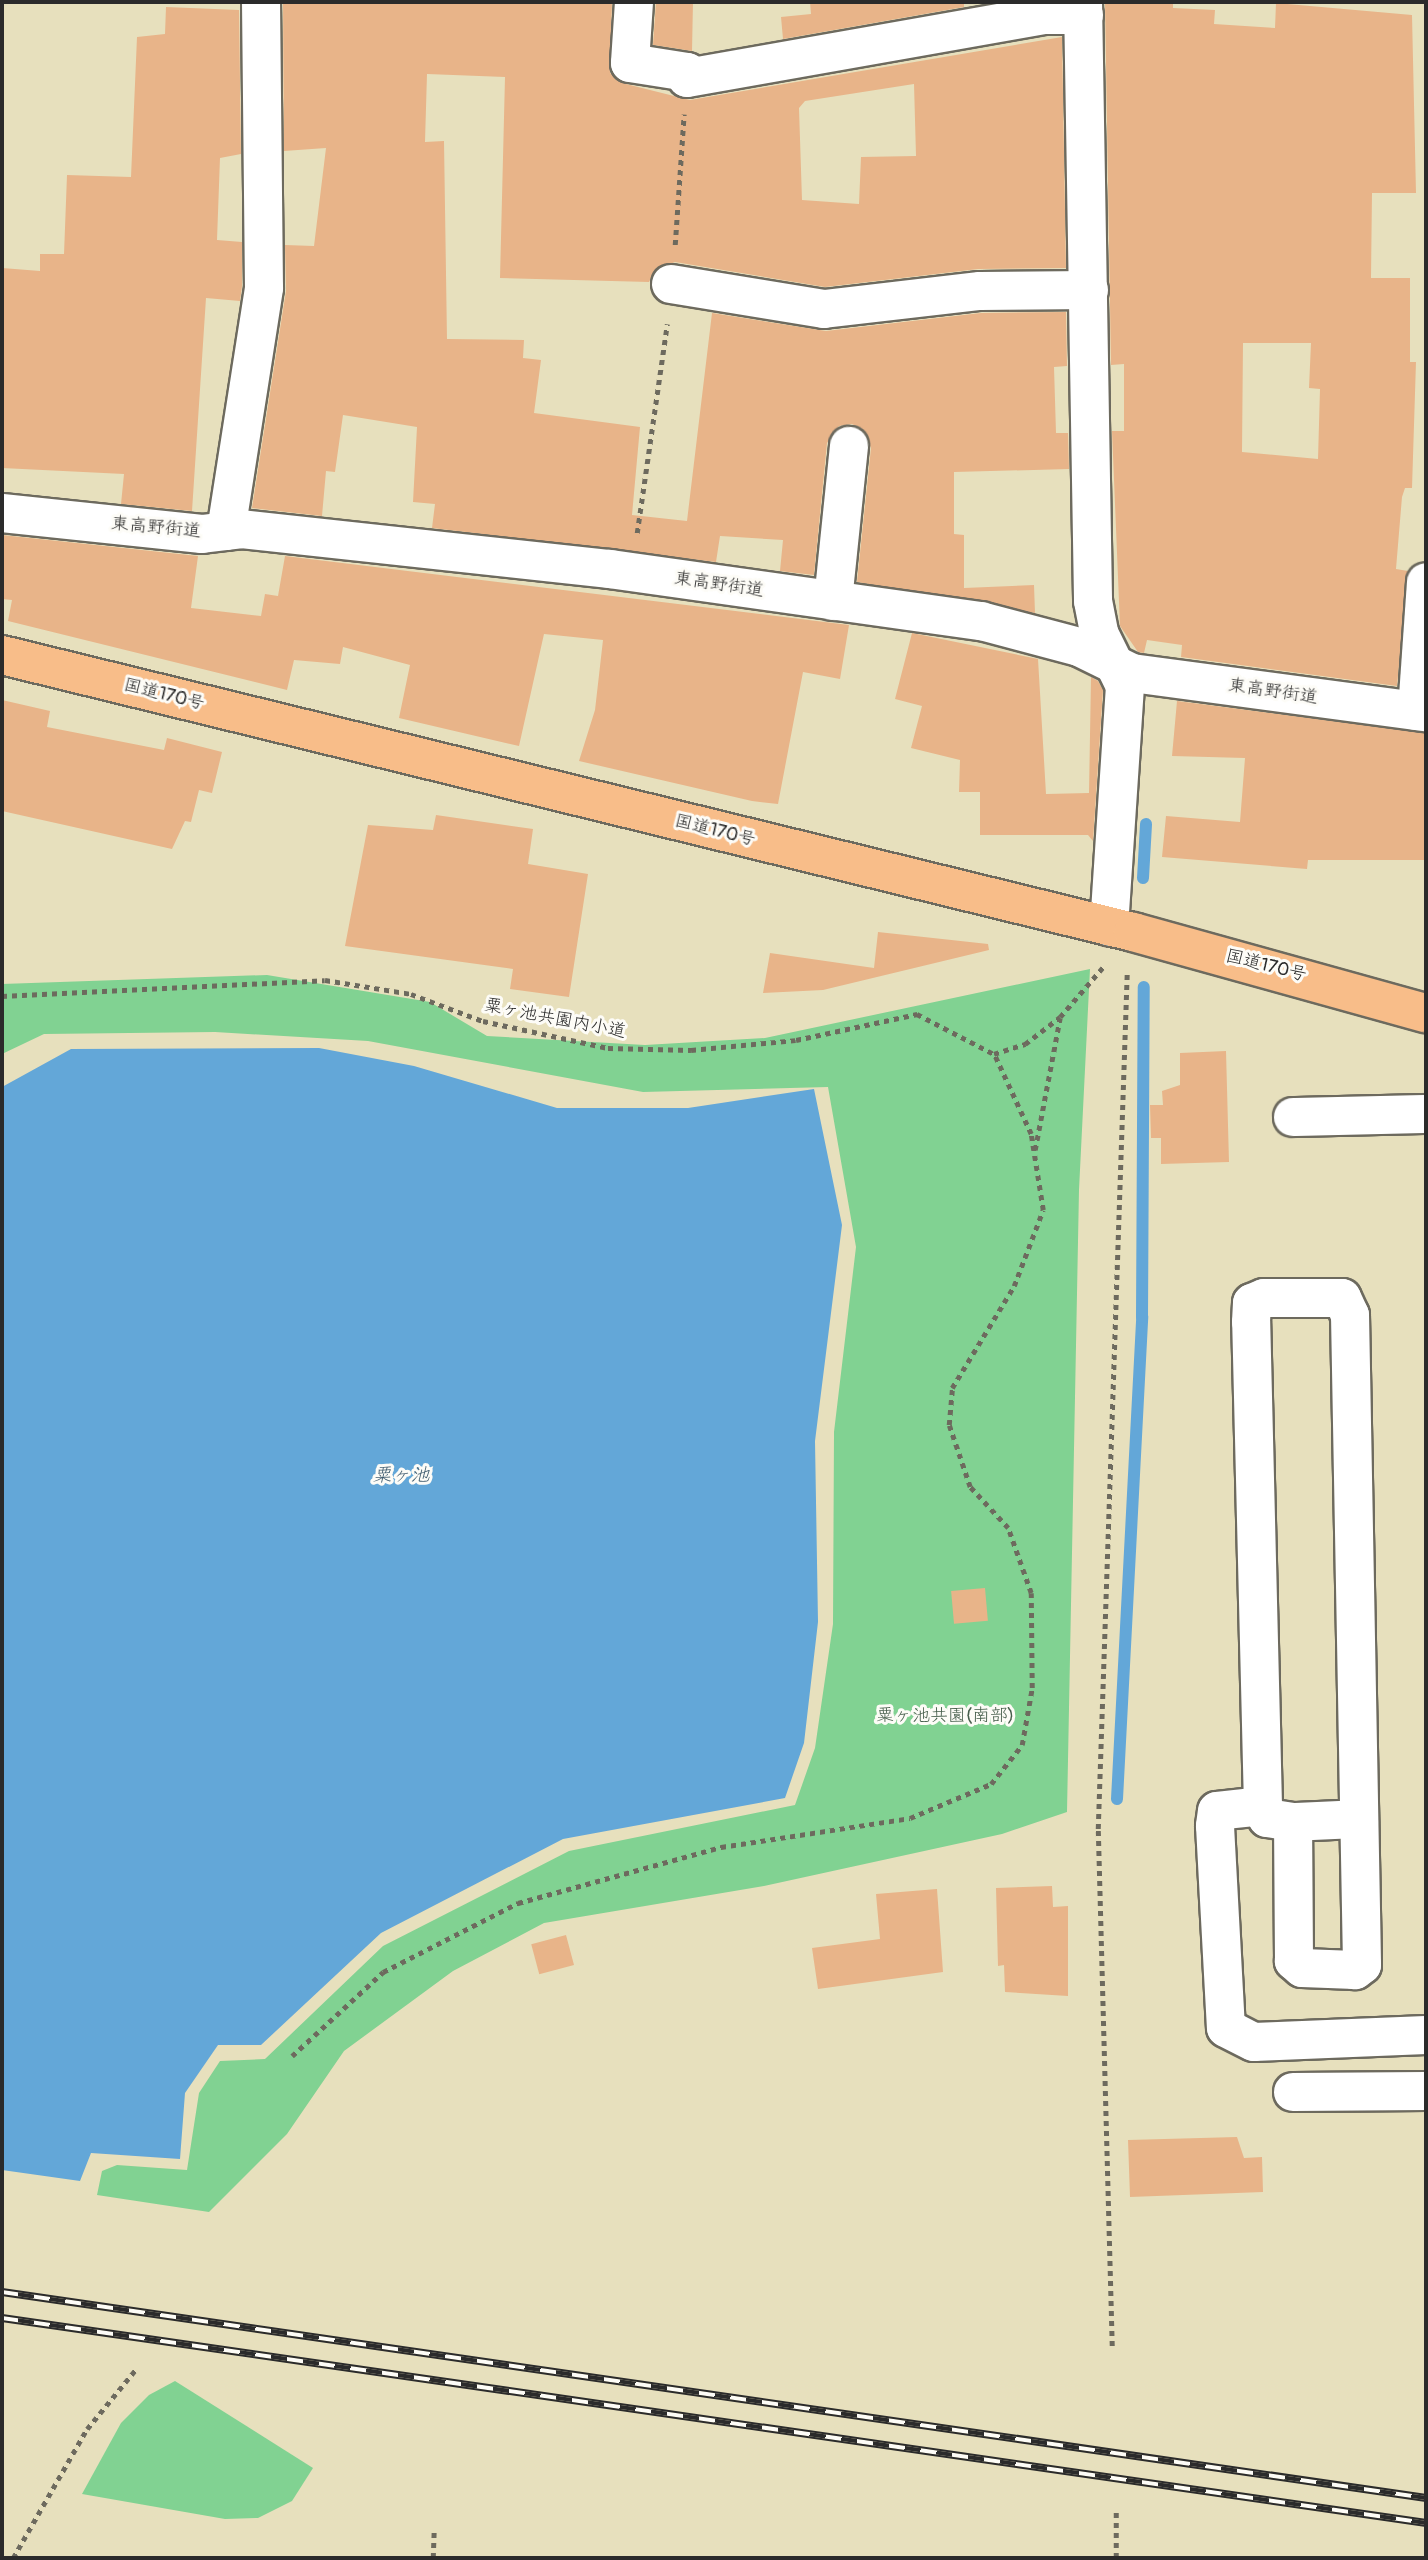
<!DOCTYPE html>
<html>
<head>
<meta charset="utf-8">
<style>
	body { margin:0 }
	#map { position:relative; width:1428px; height:2560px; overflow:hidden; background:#e7e0bd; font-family:Pangolin,"Klee One",sans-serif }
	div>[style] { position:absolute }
	.green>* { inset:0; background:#81d292 }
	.water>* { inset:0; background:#63a7d8 }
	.stream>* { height:12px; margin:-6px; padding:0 6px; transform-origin:6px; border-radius:6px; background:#63a7d8 }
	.building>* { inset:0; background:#e8b489; transform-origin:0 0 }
	.path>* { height:4.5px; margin-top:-2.25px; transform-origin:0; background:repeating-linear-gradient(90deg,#6d6a5e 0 5px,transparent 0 10px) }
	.roads { filter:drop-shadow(2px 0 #6d6a5e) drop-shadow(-2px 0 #6d6a5e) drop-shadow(0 2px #6d6a5e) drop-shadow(0 -2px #6d6a5e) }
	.minor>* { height:38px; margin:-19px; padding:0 19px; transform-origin:19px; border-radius:19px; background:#fff }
	.highway>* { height:38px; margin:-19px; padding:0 19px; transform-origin:19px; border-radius:19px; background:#f8bd89 }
	.rail>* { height:8px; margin-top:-4px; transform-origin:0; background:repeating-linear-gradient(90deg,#fdfcf7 0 16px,#2b2b2b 0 32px); box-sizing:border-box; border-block:2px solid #2b2b2b }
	span { translate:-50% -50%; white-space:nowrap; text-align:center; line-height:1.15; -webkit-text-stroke:6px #fdfcf7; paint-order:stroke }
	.street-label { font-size:18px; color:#2b2b2b }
	.park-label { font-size:18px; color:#455d4a }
	.water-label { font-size:19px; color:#415d70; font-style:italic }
	.frame { position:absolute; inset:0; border:4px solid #2b2b2b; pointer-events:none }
</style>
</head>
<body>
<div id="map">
	<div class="green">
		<div style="clip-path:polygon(1090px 969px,1079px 1190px,1067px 1812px,1002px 1834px,764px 1886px,544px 1923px,453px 1971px,344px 2051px,287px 2134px,209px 2212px,97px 2195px,102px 2171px,117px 2165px,187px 2170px,199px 2093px,220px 2061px,265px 2059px,383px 1946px,569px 1851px,795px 1805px,815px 1748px,833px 1624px,834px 1432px,856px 1247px,828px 1087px,643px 1092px,368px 1041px,215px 1032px,44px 1034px,2px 1054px,2px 984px,267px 975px,430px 1002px,487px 1036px,645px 1045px,765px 1038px)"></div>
		<div style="clip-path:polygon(175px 2381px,313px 2468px,292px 2501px,258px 2518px,225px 2519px,82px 2494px,121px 2423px,149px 2395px)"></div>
	</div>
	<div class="water">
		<div style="clip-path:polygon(319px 1048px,414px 1066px,557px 1108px,688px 1108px,814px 1089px,842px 1225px,815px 1441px,818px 1622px,804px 1743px,785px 1798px,563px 1839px,381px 1933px,261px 2045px,218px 2045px,185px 2093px,180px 2159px,91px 2153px,80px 2181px,2px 2170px,2px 1087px,71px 1049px)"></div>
	</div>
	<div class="stream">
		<div style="left:1143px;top:878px;width:54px;rotate:-86.8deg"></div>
		<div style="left:1117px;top:1799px;width:483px;rotate:-87deg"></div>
		<div style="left:1142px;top:1317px;width:330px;rotate:-89.7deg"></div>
	</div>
	<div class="building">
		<div style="clip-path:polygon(evenodd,283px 2px,612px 2px,610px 73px,626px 84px,690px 100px,1062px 37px,1066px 268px,978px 269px,825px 287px,675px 262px,655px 270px,649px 282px,500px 278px,505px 77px,427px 74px,425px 142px,444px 141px,447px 339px,524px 340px,523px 358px,541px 360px,534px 413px,640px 427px,632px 515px,687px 521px,712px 313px,826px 331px,981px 313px,1066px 312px,1067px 366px,1054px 367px,1056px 433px,1068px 433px,1069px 469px,954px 472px,954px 534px,964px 535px,964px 588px,1034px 585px,1035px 613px,857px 582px,871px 448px,862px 429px,852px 424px,839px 426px,827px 443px,814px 575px,780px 571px,783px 540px,720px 536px,716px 562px,432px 528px,435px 504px,413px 502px,417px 427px,343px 415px,335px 472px,326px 471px,322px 516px,252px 508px,286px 291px,285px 245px,314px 246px,326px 148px,284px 151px,283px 2px,914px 84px,916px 156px,861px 157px,859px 204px,802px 200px,799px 108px,805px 101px,914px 84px)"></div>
		<div style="clip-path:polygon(656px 2px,693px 2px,692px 51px,653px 45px)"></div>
		<div style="clip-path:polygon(810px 2px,964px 2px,964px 7px,783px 39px,781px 17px,811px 14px)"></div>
		<div style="clip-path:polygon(evenodd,1105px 2px,1173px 2px,1173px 8px,1215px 10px,1214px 24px,1275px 28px,1276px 3px,1412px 15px,1416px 193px,1372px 193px,1371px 278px,1410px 278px,1410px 362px,1416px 362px,1412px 488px,1405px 488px,1402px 497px,1396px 569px,1408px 571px,1397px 686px,1181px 657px,1182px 645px,1147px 640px,1144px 653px,1138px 652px,1120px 626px,1112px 431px,1124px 431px,1124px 364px,1111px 365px,1105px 2px,1243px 343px,1311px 343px,1309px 388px,1320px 389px,1318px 459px,1242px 452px,1243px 343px)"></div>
		<div style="clip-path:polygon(166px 7px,239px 10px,241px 154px,220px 158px,217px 240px,242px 242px,242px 286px,240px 301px,206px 298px,192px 511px,121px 504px,124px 474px,2px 468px,2px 268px,40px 271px,40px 254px,64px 254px,67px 175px,131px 177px,137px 37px,165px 34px)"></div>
		<div style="clip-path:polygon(2px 535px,198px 556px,191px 608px,261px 616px,265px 594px,278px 596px,285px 556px,849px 625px,840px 679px,803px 672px,778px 804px,752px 801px,579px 761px,595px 710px,603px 640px,544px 634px,519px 746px,399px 718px,410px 665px,343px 647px,340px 664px,294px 660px,287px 690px,8px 621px,12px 600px,2px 599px)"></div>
		<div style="clip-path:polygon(912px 633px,1038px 659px,1046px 794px,1089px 793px,1091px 677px,1098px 681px,1103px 690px,1093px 841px,1088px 835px,980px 835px,980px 792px,959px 792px,960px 760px,911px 748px,922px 706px,895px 699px)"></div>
		<div style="clip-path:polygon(2px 700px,50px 711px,47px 727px,164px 750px,167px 738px,222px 752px,212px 793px,199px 790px,191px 822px,185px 821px,172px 849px,2px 811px)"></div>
		<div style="clip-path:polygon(1177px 701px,1426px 733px,1426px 860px,1308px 860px,1307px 869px,1162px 857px,1166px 816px,1240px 822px,1245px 758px,1172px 756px)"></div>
		<div style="clip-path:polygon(436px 815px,533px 829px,528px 864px,588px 874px,569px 997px,510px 989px,513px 969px,345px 946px,368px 825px,433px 830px)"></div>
		<div style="clip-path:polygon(878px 932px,988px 944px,989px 950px,823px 990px,763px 993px,770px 953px,874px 968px)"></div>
		<div style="clip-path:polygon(1226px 1051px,1229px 1162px,1161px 1164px,1161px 1138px,1151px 1138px,1150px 1105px,1163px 1105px,1162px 1091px,1180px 1085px,1180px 1053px)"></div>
		<div style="left:985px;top:1588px;width:33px;height:34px;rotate:85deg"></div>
		<div style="clip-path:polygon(1052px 1886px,1053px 1907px,1068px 1906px,1068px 1996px,1005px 1992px,1004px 1965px,998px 1966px,996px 1888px)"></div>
		<div style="clip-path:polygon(937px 1889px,943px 1972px,818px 1989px,812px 1948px,880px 1939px,876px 1894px)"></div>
		<div style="left:566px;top:1935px;width:31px;height:36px;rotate:75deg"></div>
		<div style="clip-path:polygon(1237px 2137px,1244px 2158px,1262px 2157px,1263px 2192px,1130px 2197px,1128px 2140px)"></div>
	</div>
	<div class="path">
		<div style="left:675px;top:245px;width:131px;rotate:-86.1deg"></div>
		<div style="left:637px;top:533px;width:211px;rotate:-81.8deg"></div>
		<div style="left:2px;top:996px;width:323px;rotate:-2.8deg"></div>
		<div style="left:325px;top:980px;width:87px;rotate:9.2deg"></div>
		<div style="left:411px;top:994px;width:77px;rotate:20.6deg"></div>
		<div style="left:483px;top:1021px;width:128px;rotate:12.2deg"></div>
		<div style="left:608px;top:1048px;width:83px;rotate:1.4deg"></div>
		<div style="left:691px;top:1050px;width:105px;rotate:-5.4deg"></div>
		<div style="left:796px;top:1040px;width:124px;rotate:-12.1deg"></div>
		<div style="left:917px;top:1014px;width:87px;rotate:27.5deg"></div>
		<div style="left:994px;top:1054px;width:33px;rotate:-18deg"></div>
		<div style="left:1025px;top:1044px;width:44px;rotate:-37.6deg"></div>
		<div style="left:1060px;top:1017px;width:67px;rotate:-49.2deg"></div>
		<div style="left:1035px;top:1150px;width:134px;rotate:-79.3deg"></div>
		<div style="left:292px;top:2056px;width:124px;rotate:-42.7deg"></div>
		<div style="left:383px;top:1972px;width:152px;rotate:-27.1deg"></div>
		<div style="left:518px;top:1903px;width:211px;rotate:-15.4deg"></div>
		<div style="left:721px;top:1847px;width:191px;rotate:-8.7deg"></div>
		<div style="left:910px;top:1818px;width:88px;rotate:-22.8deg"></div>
		<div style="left:991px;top:1784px;width:50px;rotate:-51.5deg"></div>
		<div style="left:1022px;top:1745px;width:58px;rotate:-80deg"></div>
		<div style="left:1032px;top:1688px;width:95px;rotate:-90.6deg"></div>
		<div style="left:1031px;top:1593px;width:69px;rotate:-109.5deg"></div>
		<div style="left:1008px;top:1528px;width:56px;rotate:-132.8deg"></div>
		<div style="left:970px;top:1487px;width:65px;rotate:-108.7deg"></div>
		<div style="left:949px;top:1425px;width:37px;rotate:-85deg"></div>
		<div style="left:952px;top:1388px;width:119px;rotate:-58.7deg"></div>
		<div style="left:1014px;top:1286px;width:81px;rotate:-69.1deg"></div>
		<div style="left:1043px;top:1210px;width:77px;rotate:-99deg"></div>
		<div style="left:1031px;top:1134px;width:88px;rotate:-114.8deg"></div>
		<div style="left:1112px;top:2346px;width:517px;rotate:-91.55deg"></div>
		<div style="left:1098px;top:1829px;width:857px;rotate:-88.06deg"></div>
		<div style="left:13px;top:2558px;width:149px;rotate:-60.2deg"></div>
		<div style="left:87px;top:2429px;width:79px;rotate:-50.7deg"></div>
		<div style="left:433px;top:2558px;width:28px;rotate:-88deg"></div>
		<div style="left:1116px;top:2558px;width:46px;rotate:-90deg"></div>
	</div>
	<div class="roads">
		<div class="minor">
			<div style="left:634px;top:2px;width:61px;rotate:93.8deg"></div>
			<div style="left:630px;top:63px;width:58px;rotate:9deg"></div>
			<div style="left:687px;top:72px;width:6px;rotate:90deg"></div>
			<div style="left:687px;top:78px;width:364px;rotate:-10deg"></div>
			<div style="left:1046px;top:15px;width:38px"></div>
			<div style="left:1083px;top:2px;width:599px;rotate:89.04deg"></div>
			<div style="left:1093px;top:601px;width:33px;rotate:79deg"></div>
			<div style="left:1099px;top:633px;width:59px;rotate:63.9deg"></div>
			<div style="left:1125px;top:686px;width:241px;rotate:93.8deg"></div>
			<div style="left:671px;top:284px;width:155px;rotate:9.3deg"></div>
			<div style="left:824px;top:309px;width:157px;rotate:-6.6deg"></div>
			<div style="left:980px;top:291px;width:109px;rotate:-0.5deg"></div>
			<div style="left:2px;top:513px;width:201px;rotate:6deg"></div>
			<div style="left:202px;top:534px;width:38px;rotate:-7deg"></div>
			<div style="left:240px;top:529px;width:372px;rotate:6.2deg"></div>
			<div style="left:610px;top:569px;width:375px;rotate:8deg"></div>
			<div style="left:981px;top:621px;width:101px;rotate:14.9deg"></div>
			<div style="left:1079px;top:647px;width:59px;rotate:26.1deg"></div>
			<div style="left:1132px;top:673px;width:297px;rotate:7.6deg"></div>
			<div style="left:226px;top:531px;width:246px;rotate:-81.1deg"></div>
			<div style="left:264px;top:288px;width:286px;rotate:-90.6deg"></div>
			<div style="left:833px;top:601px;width:156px;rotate:-84.1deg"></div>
			<div style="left:1417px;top:711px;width:129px;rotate:-86deg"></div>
			<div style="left:1293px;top:1117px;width:133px;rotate:-1.3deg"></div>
			<div style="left:1264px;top:1298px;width:78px"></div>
			<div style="left:1342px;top:1298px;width:19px;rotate:65deg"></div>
			<div style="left:1350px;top:1315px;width:650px;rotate:88.94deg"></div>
			<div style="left:1362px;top:1965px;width:9px;rotate:144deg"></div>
			<div style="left:1355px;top:1970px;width:53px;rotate:-177.8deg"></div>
			<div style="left:1302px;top:1968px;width:11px;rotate:-139deg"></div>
			<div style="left:1294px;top:1961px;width:139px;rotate:-90.4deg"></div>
			<div style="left:1293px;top:1822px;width:26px;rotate:-171deg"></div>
			<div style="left:1267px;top:1818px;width:13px;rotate:-108deg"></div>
			<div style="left:1263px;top:1806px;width:484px;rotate:-91.4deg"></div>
			<div style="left:1251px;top:1322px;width:19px;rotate:-87deg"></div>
			<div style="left:1252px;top:1303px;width:13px;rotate:-23deg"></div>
			<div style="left:1263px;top:1806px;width:46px;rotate:173.8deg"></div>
			<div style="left:1217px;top:1811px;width:15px;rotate:98deg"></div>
			<div style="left:1215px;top:1826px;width:202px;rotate:86.9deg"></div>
			<div style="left:1226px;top:2028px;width:31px;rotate:27deg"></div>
			<div style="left:1254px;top:2042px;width:172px;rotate:-2.3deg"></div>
			<div style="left:1293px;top:1822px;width:66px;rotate:-2.6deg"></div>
			<div style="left:1293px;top:2092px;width:133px;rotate:-0.4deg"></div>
		</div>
		<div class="highway">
			<div style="left:2px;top:655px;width:1164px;rotate:13.76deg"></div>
			<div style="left:1133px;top:932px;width:304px;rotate:15.5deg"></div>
		</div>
	</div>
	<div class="rail">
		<div style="left:2px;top:2292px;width:1439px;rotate:8.23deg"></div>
		<div style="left:2px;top:2318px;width:1439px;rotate:8.19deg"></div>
	</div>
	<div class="street-label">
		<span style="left:156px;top:528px;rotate:5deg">東高野街道</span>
		<span style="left:719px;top:585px;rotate:8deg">東高野街道</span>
		<span style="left:1273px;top:692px;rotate:8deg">東高野街道</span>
		<span style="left:164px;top:695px;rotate:14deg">国道170号</span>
		<span style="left:715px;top:831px;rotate:14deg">国道170号</span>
		<span style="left:1266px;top:966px;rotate:14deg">国道170号</span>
		<span style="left:555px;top:1019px;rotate:11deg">粟ヶ池共園内小道</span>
	</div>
	<div class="park-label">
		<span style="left:945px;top:1716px">粟ヶ池共園(南部)</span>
	</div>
	<div class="water-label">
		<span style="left:401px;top:1476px">粟ヶ池</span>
	</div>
	<div class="frame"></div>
</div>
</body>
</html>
